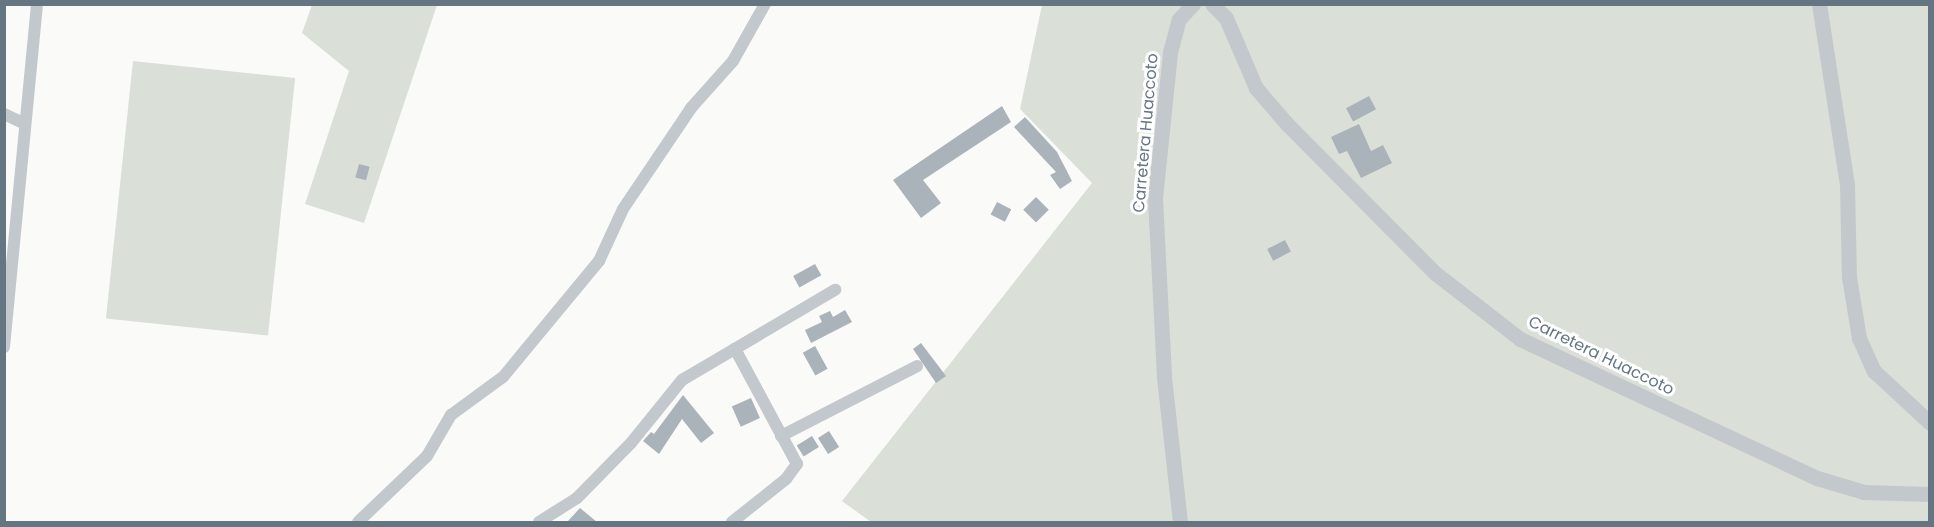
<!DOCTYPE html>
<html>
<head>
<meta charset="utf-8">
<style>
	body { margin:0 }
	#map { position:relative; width:1934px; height:527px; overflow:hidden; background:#fafaf8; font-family:Poppins,sans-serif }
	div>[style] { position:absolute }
	.green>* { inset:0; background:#dadfd7; transform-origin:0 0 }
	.building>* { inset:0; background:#aab3b9; transform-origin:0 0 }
	.minor>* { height:12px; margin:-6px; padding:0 6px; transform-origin:6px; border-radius:6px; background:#c3c8cc }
	.tertiary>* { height:15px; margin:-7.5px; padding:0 7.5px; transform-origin:7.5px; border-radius:7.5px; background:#c3c8cc }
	span { translate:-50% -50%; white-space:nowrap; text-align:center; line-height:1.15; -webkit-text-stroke:6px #fff; paint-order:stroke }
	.street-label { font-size:16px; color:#657683 }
	.frame { position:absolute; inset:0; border:6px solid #657683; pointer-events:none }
</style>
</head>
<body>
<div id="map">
	<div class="green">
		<div style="clip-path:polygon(312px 5px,437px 5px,364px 223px,305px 204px,349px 71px,302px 33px)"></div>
		<div style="clip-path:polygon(1042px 5px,1929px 5px,1929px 522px,871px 522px,842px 501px,1092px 183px,1020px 109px)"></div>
		<div style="left:133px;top:61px;width:163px;height:259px;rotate:6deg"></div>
	</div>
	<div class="building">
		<div style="left:1369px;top:96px;width:15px;height:26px;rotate:62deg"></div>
		<div style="clip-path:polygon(1002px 106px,1011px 122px,923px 180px,941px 203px,921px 218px,893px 180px)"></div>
		<div style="clip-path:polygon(1025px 117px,1057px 152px,1072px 181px,1060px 189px,1050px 175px,1056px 172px,1014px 127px)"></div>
		<div style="clip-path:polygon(1359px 124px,1371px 151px,1383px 145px,1392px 163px,1361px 178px,1347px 151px,1339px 154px,1331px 137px)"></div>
		<div style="left:359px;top:164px;width:11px;height:14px;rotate:15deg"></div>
		<div style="left:1036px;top:197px;width:18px;height:18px;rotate:45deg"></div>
		<div style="left:997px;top:202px;width:16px;height:14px;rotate:27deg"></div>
		<div style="left:1285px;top:240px;width:13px;height:20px;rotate:63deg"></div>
		<div style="left:815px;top:264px;width:13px;height:25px;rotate:61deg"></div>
		<div style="clip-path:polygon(845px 310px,852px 322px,811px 343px,805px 330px,822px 322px,819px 316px,830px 311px,833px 317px)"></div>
		<div style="clip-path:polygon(921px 343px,946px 376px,936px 383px,913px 349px)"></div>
		<div style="left:815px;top:346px;width:26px;height:14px;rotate:61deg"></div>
		<div style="clip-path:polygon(683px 395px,714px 433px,701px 443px,682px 419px,659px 454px,643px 441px,651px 432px,654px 434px)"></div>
		<div style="left:751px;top:398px;width:22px;height:21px;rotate:66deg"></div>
		<div style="left:829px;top:431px;width:19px;height:13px;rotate:58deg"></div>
		<div style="left:812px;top:436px;width:13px;height:18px;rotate:58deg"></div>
		<div style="clip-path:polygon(580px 508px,597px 522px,567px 522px)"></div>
	</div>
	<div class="minor">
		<div style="left:4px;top:114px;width:23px;rotate:25deg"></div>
		<div style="left:4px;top:347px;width:345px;rotate:-84.5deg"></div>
		<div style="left:781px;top:436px;width:153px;rotate:-27.2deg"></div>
		<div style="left:358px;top:522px;width:95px;rotate:-43.7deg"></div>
		<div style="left:427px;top:456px;width:48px;rotate:-59.7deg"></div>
		<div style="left:451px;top:415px;width:64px;rotate:-36.2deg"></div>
		<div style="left:503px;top:377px;width:151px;rotate:-50.4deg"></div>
		<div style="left:599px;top:261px;width:57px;rotate:-65.2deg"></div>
		<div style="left:623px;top:209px;width:122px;rotate:-56deg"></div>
		<div style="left:691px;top:108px;width:63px;rotate:-48.2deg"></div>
		<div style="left:733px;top:61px;width:65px;rotate:-60.7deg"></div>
		<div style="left:539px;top:522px;width:45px;rotate:-32.3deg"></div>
		<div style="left:577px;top:498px;width:77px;rotate:-45.5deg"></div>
		<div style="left:631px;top:443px;width:81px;rotate:-51deg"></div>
		<div style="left:682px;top:380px;width:178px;rotate:-30.5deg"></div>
		<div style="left:732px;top:522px;width:69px;rotate:-38.5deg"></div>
		<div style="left:786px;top:479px;width:19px;rotate:-54deg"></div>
		<div style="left:797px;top:464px;width:131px;rotate:-118.3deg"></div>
	</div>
	<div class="tertiary">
		<div style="left:1212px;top:4px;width:20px;rotate:45deg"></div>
		<div style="left:1226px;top:18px;width:76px;rotate:66.8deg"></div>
		<div style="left:1256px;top:88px;width:48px;rotate:49.3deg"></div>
		<div style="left:1287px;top:124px;width:210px;rotate:45.2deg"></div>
		<div style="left:1435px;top:273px;width:108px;rotate:37.8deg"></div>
		<div style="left:1520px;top:339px;width:328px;rotate:25.1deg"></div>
		<div style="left:1817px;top:478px;width:49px;rotate:16.6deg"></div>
		<div style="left:1864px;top:492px;width:66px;rotate:1.7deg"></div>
		<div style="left:1819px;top:4px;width:182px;rotate:81.2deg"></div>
		<div style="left:1847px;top:184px;width:93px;rotate:88.8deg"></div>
		<div style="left:1849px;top:277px;width:62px;rotate:80.7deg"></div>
		<div style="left:1859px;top:338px;width:36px;rotate:66deg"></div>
		<div style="left:1874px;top:371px;width:76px;rotate:42.9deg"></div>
		<div style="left:1180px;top:522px;width:147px;rotate:-96.3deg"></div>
		<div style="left:1164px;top:376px;width:178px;rotate:-92.9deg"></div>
		<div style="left:1155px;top:198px;width:147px;rotate:-84.1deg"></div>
		<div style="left:1170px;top:52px;width:34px;rotate:-75deg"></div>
		<div style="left:1179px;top:19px;width:21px;rotate:-47deg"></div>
	</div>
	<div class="street-label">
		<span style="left:1146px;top:133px;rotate:-85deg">Carretera Huaccoto</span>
		<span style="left:1601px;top:356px;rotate:26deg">Carretera Huaccoto</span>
	</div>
	<div class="frame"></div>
</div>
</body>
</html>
